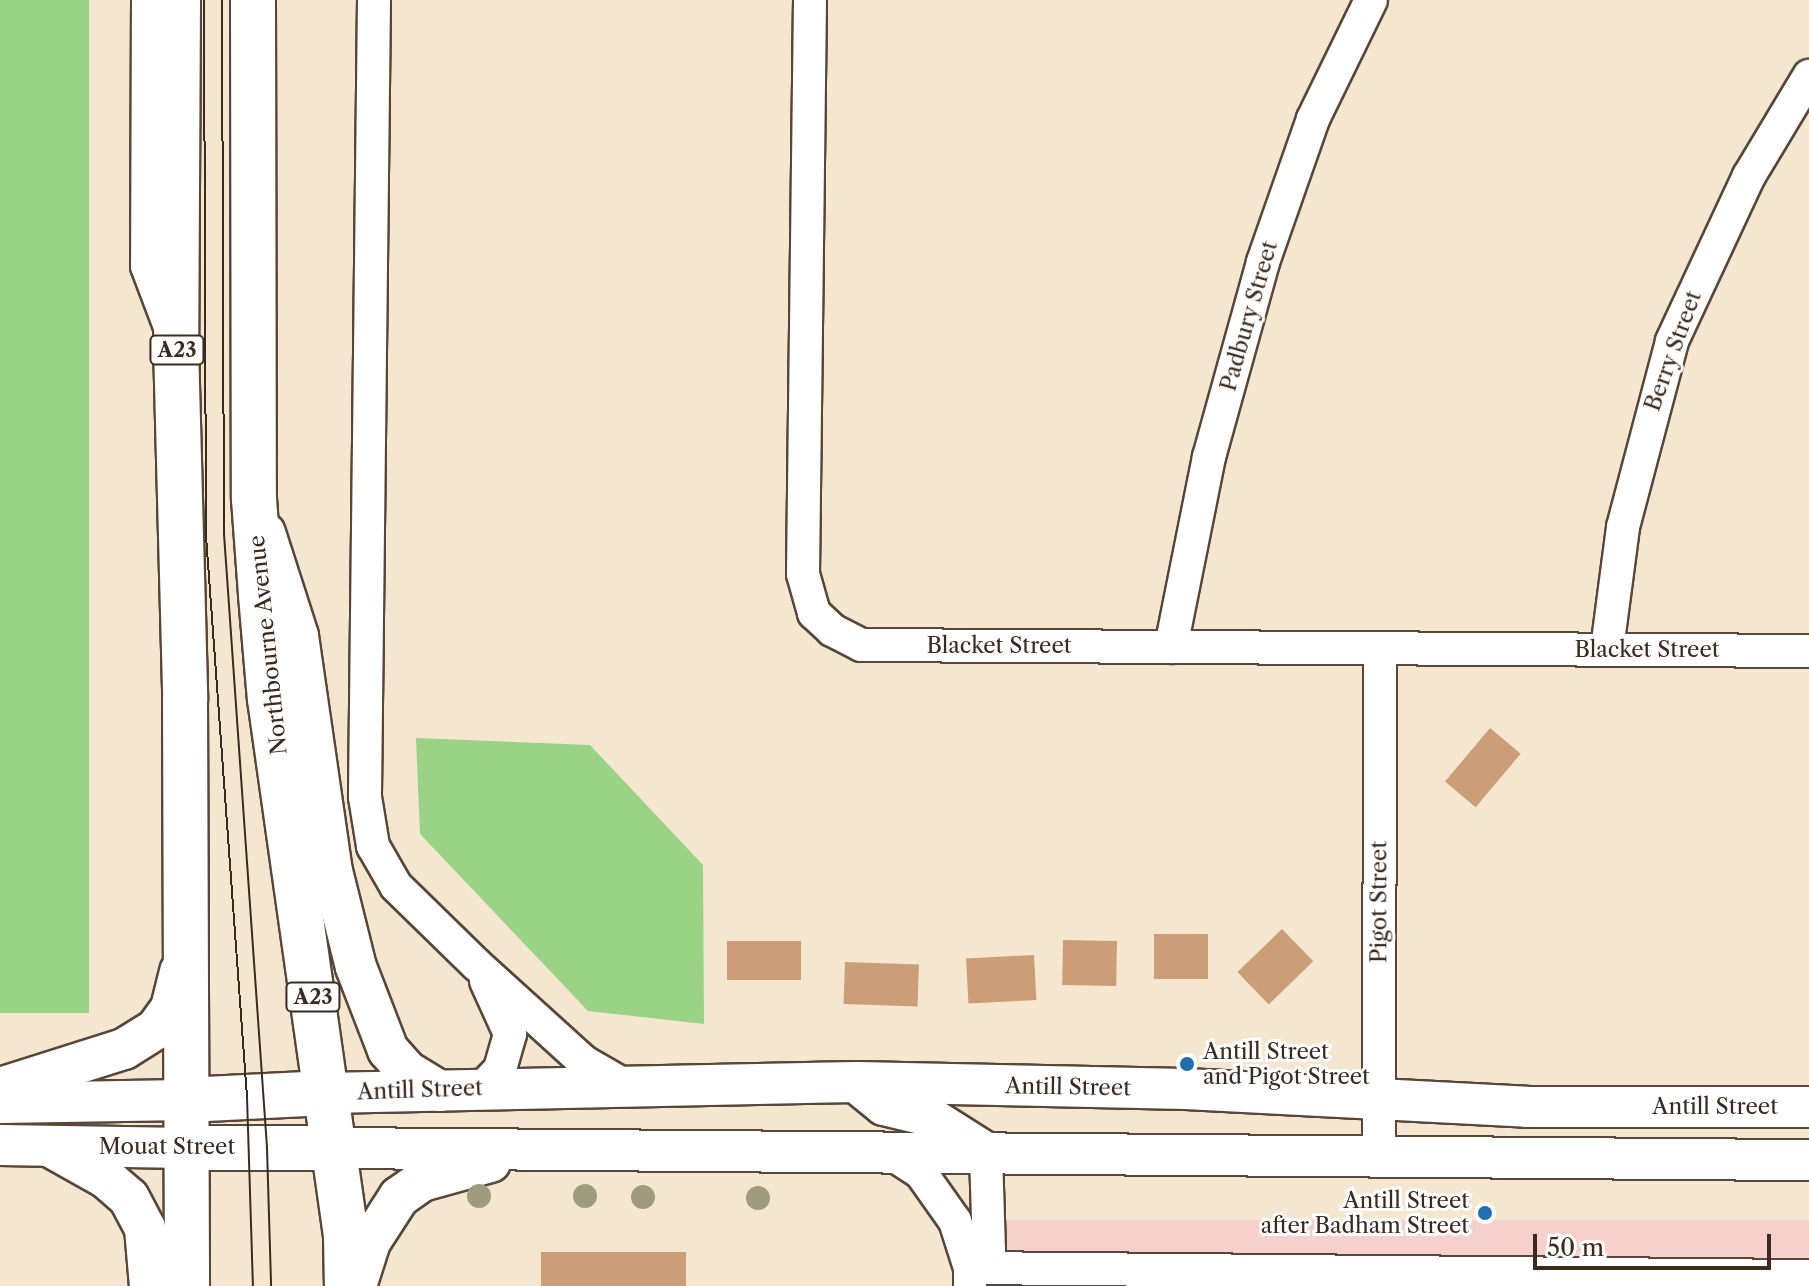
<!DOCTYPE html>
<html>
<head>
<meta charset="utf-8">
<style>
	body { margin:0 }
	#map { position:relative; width:1809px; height:1286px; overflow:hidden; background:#f5e7cf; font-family:"Libre Caslon Text",serif }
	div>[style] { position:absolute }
	.built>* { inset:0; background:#f7d0ce; transform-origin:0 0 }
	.green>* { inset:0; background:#9ad386; transform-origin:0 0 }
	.building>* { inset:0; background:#cb9e78; transform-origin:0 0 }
	.roads { filter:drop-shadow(2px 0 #574639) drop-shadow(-2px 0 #574639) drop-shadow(0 2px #574639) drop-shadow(0 -2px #574639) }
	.minor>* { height:32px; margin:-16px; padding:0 16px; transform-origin:16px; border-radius:16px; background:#fff }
	.major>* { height:40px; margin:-20px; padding:0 20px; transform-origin:20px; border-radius:20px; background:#fff }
	.highway>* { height:44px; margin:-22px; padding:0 22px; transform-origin:22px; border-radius:22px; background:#fff }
	.tram>* { height:2px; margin:-1px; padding:0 1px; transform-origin:1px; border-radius:1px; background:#3b2a1e }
	.trees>* { width:24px; height:24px; margin:-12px; border-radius:50%; background:#9f9b7f }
	.dots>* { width:22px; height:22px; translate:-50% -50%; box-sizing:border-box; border:4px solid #fff; border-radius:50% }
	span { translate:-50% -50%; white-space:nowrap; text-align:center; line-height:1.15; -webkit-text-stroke:6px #fff; paint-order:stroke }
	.shield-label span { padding:2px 6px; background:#fff; border:2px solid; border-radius:6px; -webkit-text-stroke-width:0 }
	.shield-label { font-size:20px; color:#3b2a1e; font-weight:700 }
	.street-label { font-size:22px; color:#3b2a1e }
	.poi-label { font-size:22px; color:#3b2a1e }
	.left { translate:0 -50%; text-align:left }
	.right { translate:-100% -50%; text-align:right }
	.scale { position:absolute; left:1533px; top:1234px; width:238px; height:36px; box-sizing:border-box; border:4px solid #3b2a1e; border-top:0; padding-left:10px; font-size:24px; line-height:28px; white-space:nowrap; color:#3b2a1e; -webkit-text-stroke:6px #fff; paint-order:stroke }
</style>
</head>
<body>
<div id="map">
	<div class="built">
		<div style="left:1809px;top:1220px;width:66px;height:804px;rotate:90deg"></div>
	</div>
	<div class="green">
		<div style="left:0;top:0;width:89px;height:1013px"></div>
		<div style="clip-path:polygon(416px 738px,590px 745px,703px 865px,704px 1024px,588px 1011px,420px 834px)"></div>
	</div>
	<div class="building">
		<div style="left:1490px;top:728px;width:40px;height:70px;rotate:40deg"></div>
		<div style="left:1282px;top:929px;width:45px;height:62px;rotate:46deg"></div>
		<div style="left:1154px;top:934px;width:54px;height:45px"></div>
		<div style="left:1063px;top:940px;width:54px;height:45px;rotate:1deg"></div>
		<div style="left:727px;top:941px;width:74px;height:39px"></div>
		<div style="left:1034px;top:955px;width:45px;height:68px;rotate:87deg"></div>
		<div style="left:845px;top:962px;width:74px;height:42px;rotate:2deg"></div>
		<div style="left:541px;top:1252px;width:145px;height:34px"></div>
	</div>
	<div class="roads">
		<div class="minor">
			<div style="left:148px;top:0;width:266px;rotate:90.2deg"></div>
			<div style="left:147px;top:266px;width:65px;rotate:69.3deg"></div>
			<div style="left:374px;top:0;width:797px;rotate:90.65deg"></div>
			<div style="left:365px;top:797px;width:50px;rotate:80.7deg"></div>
			<div style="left:373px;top:846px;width:46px;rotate:60.1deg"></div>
			<div style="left:396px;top:886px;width:112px;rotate:44.3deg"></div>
			<div style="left:476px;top:964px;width:146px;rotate:42.2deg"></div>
			<div style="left:584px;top:1062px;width:48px;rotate:29.7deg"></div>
			<div style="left:810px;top:0;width:574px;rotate:90.7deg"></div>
			<div style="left:803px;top:574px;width:41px;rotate:74.2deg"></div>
			<div style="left:814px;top:613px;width:25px;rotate:43deg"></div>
			<div style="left:832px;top:630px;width:33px;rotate:27deg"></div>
			<div style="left:861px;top:645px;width:948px;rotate:0.36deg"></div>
			<div style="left:1171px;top:647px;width:194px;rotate:-78.7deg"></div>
			<div style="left:1209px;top:457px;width:202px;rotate:-74.5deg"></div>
			<div style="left:1263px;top:262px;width:151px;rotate:-70.7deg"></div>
			<div style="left:1313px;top:119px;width:132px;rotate:-64deg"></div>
			<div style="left:1607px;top:649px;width:123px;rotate:-82.5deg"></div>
			<div style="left:1623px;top:527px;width:192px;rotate:-75.2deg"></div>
			<div style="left:1672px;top:341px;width:182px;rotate:-65deg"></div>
			<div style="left:1749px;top:176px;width:117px;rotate:-59deg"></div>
			<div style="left:481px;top:1089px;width:28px;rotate:-46deg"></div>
			<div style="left:500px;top:1069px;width:36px;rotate:-74deg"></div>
			<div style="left:510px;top:1034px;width:58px;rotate:-114.4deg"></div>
			<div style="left:892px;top:1154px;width:35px;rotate:33deg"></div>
			<div style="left:921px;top:1173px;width:59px;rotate:54.7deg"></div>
			<div style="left:955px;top:1221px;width:49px;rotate:72.3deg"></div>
			<div style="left:970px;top:1268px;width:18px;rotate:90deg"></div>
			<div style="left:1379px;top:1156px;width:508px;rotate:-89.89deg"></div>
			<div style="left:970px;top:1268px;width:839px;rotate:0.55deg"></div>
			<div style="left:970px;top:1268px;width:26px;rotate:-43deg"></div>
			<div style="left:989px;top:1250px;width:97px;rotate:-91.8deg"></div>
		</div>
		<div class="major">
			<div style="left:265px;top:533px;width:108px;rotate:72.2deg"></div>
			<div style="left:298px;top:636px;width:237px;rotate:81.8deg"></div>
			<div style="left:332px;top:871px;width:99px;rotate:76deg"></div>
			<div style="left:356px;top:967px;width:89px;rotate:68.9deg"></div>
			<div style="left:388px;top:1050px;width:30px;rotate:48deg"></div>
			<div style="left:408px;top:1072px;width:37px;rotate:31deg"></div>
			<div style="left:0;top:1088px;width:130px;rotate:-17.5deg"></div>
			<div style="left:124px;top:1049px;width:38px;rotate:-32deg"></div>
			<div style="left:156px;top:1029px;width:26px;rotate:-54deg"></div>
			<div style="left:171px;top:1008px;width:38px;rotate:-76deg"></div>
			<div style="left:863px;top:1088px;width:27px;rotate:39deg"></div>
			<div style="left:884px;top:1105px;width:43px;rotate:13.4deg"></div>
			<div style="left:926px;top:1115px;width:71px;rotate:32.3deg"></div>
			<div style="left:326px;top:1093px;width:531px;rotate:-1.19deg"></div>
			<div style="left:857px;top:1082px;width:329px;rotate:1.2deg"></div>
			<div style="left:1186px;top:1089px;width:341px;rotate:3deg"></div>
			<div style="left:1527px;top:1107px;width:282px"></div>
			<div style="left:0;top:1103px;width:186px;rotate:-0.9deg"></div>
			<div style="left:0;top:1145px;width:187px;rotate:0.9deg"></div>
			<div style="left:49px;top:1146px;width:65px;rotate:29.3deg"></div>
			<div style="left:106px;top:1178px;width:30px;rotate:41deg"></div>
			<div style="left:129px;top:1198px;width:34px;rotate:62deg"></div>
			<div style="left:145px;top:1228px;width:58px;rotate:85.1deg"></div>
			<div style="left:333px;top:1148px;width:1476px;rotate:0.47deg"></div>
			<div style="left:356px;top:1286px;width:46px;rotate:-72.3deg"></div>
			<div style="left:370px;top:1242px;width:54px;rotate:-57.2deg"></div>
			<div style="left:399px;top:1197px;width:28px;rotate:-35deg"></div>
			<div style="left:422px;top:1181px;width:71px;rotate:-15.6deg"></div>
		</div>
		<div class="highway">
			<div style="left:178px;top:0;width:345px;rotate:90.3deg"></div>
			<div style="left:176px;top:345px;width:355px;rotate:88.5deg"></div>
			<div style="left:185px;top:700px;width:586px;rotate:89.8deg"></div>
			<div style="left:253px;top:0;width:499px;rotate:89.9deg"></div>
			<div style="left:254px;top:499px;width:96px;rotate:85.8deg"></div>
			<div style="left:261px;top:595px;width:104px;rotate:85.1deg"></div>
			<div style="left:270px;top:699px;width:542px;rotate:81.94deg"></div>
			<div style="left:346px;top:1236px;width:50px;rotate:88.9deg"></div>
			<div style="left:186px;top:1100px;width:140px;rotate:-2.9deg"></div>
			<div style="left:187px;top:1148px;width:146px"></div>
		</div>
	</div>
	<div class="tram">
		<div style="left:204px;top:0;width:536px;rotate:89.79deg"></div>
		<div style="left:206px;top:536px;width:562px;rotate:85.82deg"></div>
		<div style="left:247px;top:1097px;width:189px;rotate:88.2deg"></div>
		<div style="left:222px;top:0;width:534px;rotate:89.79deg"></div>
		<div style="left:224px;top:534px;width:616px;rotate:85.99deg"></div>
		<div style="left:267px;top:1148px;width:138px;rotate:88.3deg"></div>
	</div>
	<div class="trees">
		<div style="left:479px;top:1196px"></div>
		<div style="left:585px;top:1196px"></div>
		<div style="left:643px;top:1197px"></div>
		<div style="left:758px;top:1198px"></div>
	</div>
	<div class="dots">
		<div style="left:1187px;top:1064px;background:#1f6fb2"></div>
		<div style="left:1485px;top:1213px;background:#1f6fb2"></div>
	</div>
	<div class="shield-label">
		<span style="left:177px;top:350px">A23</span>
		<span style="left:313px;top:997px">A23</span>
	</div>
	<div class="street-label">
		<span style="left:1249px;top:316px;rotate:-74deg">Padbury Street</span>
		<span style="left:1673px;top:351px;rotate:-70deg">Berry Street</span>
		<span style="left:268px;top:645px;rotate:-96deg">Northbourne Avenue</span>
		<span style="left:999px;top:646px">Blacket Street</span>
		<span style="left:1647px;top:650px">Blacket Street</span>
		<span style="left:1379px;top:902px;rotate:-90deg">Pigot Street</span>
		<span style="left:1068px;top:1087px;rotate:1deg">Antill Street</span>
		<span style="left:420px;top:1090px;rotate:-2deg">Antill Street</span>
		<span style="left:1715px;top:1107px">Antill Street</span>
		<span style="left:167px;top:1147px">Mouat Street</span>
	</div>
	<div class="poi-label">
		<span class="left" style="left:1203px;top:1064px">Antill Street<br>and Pigot Street</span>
		<span class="right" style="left:1469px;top:1213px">Antill Street<br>after Badham Street</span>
	</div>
	<div class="scale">50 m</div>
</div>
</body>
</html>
